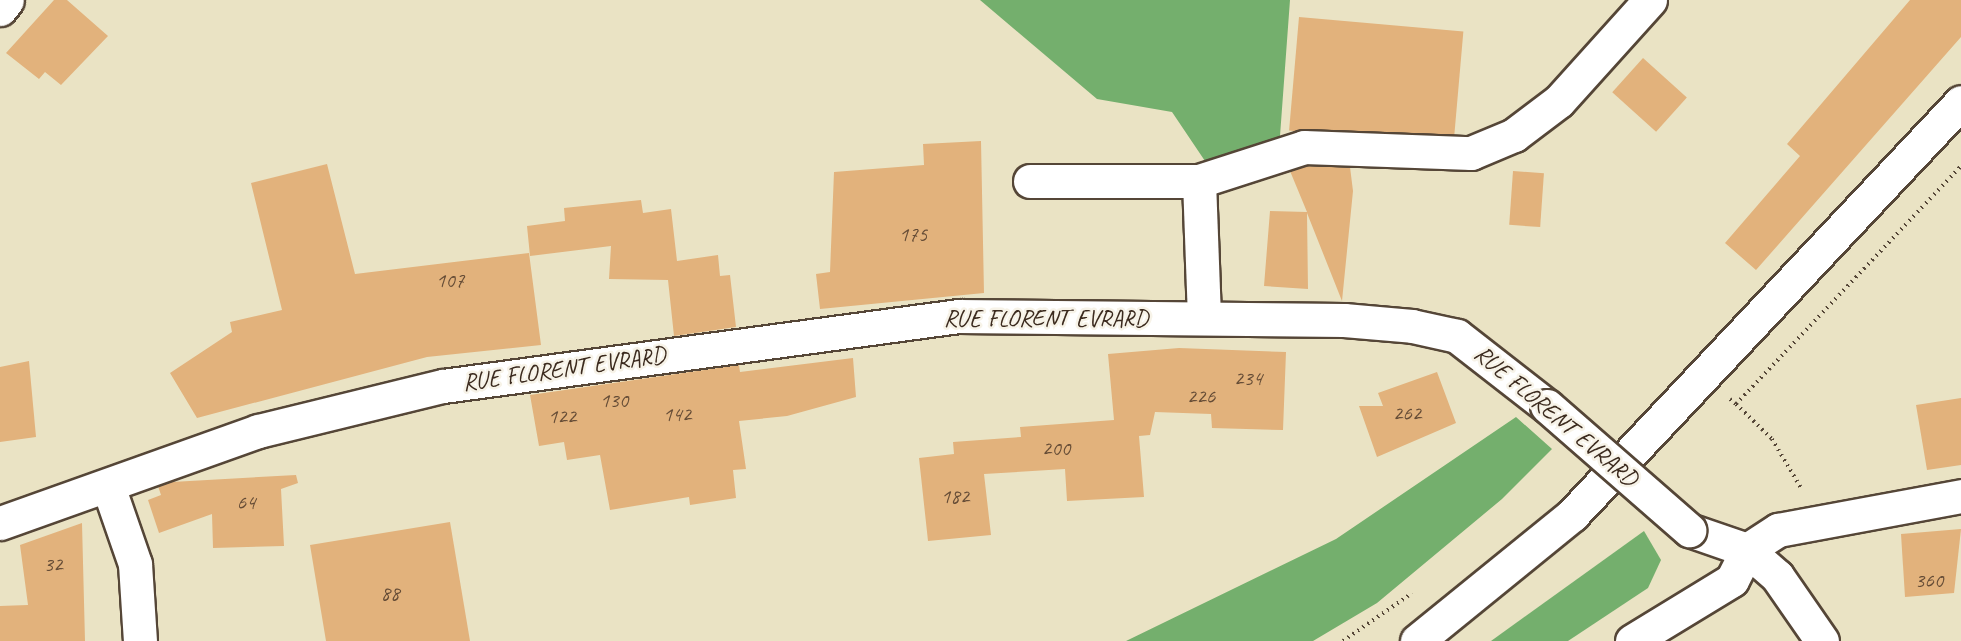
<!DOCTYPE html>
<html>
<head>
<meta charset="utf-8">
<style>
	body { margin:0 }
	#map { position:relative; width:1961px; height:641px; overflow:hidden; background:#eae3c4; font-family:Caveat,sans-serif }
	div>[style] { position:absolute }
	.forest>* { inset:0; background:#74af6d }
	.building>* { inset:0; background:#e2b27c; transform-origin:0 0 }
	.path>* { height:4px; margin-top:-2px; transform-origin:0; background:repeating-linear-gradient(90deg,#554637 0 1.5px,transparent 0 6px) }
	.roads { filter:drop-shadow(2px 0 #554637) drop-shadow(-2px 0 #554637) drop-shadow(0 2px #554637) drop-shadow(0 -2px #554637) }
	.minor>* { height:33px; margin:-16.5px; padding:0 16.5px; transform-origin:16.5px; border-radius:16.5px; background:#fff }
	.bridges { filter:drop-shadow(2px 0 #554637) drop-shadow(-2px 0 #554637) drop-shadow(0 2px #554637) drop-shadow(0 -2px #554637) }
	.minor-bridge>* { height:33px; margin:-16.5px; padding:0 16.5px; transform-origin:16.5px; border-radius:16.5px; background:#fff }
	span { translate:-50% -50%; white-space:nowrap; text-align:center; line-height:1.15; -webkit-text-stroke:5px #f7f3e8; paint-order:stroke }
	.number-label { font-size:21px; color:#654c36 }
	.number-label span { -webkit-text-stroke-width:0 }
	.street-label { font-size:24px; color:#3b2a1e }
</style>
</head>
<body>
<div id="map">
	<div class="forest">
		<div style="clip-path:polygon(980px 0,1290px 0,1278px 163px,1205px 161px,1172px 112px,1097px 99px)"></div>
		<div style="clip-path:polygon(1516px 417px,1552px 449px,1502px 499px,1377px 603px,1313px 641px,1126px 641px,1336px 539px)"></div>
		<div style="clip-path:polygon(1644px 531px,1661px 560px,1648px 588px,1568px 641px,1491px 641px)"></div>
	</div>
	<div class="building">
		<div style="clip-path:polygon(54px 0,67px 0,108px 36px,61px 85px,45px 72px,39px 79px,6px 53px)"></div>
		<div style="clip-path:polygon(1910px 0,1961px 0,1961px 37px,1756px 270px,1725px 243px,1800px 156px,1787px 144px)"></div>
		<div style="left:1299px;top:17px;width:165px;height:114px;rotate:5deg"></div>
		<div style="left:1643px;top:58px;width:59px;height:46px;rotate:42deg"></div>
		<div style="clip-path:polygon(981px 141px,984px 293px,820px 309px,816px 274px,830px 272px,834px 172px,924px 165px,923px 144px)"></div>
		<div style="clip-path:polygon(327px 164px,355px 274px,529px 253px,541px 345px,427px 357px,197px 418px,170px 373px,232px 332px,230px 322px,282px 310px,251px 183px)"></div>
		<div style="clip-path:polygon(1307px 166px,1350px 167px,1353px 191px,1342px 301px,1307px 213px,1308px 289px,1264px 286px,1270px 211px,1307px 212px,1290px 171px)"></div>
		<div style="left:1513px;top:171px;width:31px;height:54px;rotate:4deg"></div>
		<div style="clip-path:polygon(641px 200px,643px 213px,671px 209px,677px 261px,718px 255px,720px 276px,730px 275px,736px 327px,674px 336px,668px 280px,609px 279px,611px 246px,530px 256px,527px 226px,565px 221px,564px 208px)"></div>
		<div style="clip-path:polygon(1179px 348px,1286px 352px,1283px 430px,1212px 428px,1211px 414px,1155px 412px,1150px 435px,1139px 436px,1144px 497px,1067px 501px,1065px 469px,984px 474px,991px 535px,928px 541px,919px 458px,954px 454px,953px 442px,1021px 437px,1020px 427px,1114px 420px,1108px 354px)"></div>
		<div style="clip-path:polygon(853px 358px,856px 397px,787px 416px,739px 421px,746px 469px,733px 470px,736px 498px,690px 505px,689px 497px,610px 510px,600px 455px,567px 460px,564px 442px,539px 446px,530px 395px,739px 365px,740px 372px)"></div>
		<div style="clip-path:polygon(29px 361px,36px 437px,0 442px,0 367px)"></div>
		<div style="clip-path:polygon(1437px 372px,1456px 423px,1377px 457px,1359px 406px,1383px 406px,1378px 393px)"></div>
		<div style="clip-path:polygon(1961px 398px,1961px 465px,1927px 470px,1916px 405px)"></div>
		<div style="clip-path:polygon(296px 475px,298px 483px,281px 489px,284px 546px,213px 548px,212px 514px,159px 533px,148px 500px,161px 495px,158px 486px,172px 482px)"></div>
		<div style="clip-path:polygon(450px 522px,470px 641px,326px 641px,310px 545px)"></div>
		<div style="clip-path:polygon(82px 523px,85px 641px,0 641px,0 606px,28px 605px,20px 545px)"></div>
		<div style="clip-path:polygon(1961px 529px,1954px 593px,1905px 597px,1901px 534px)"></div>
	</div>
	<div class="path">
		<div style="left:1730px;top:399px;width:8px;rotate:40deg"></div>
		<div style="left:1736px;top:404px;width:328px;rotate:-46.6deg"></div>
		<div style="left:1736px;top:404px;width:50px;rotate:44.2deg"></div>
		<div style="left:1772px;top:439px;width:57px;rotate:59.4deg"></div>
		<div style="left:1343px;top:641px;width:84px;rotate:-34.8deg"></div>
	</div>
	<div class="roads">
		<div class="minor">
			<div style="left:0;top:9px;width:11px;rotate:-52deg"></div>
			<div style="left:1030px;top:181px;width:169px"></div>
			<div style="left:1199px;top:181px;width:137px;rotate:87.9deg"></div>
			<div style="left:1199px;top:181px;width:110px;rotate:-17.9deg"></div>
			<div style="left:1304px;top:147px;width:167px;rotate:2.1deg"></div>
			<div style="left:1471px;top:153px;width:47px;rotate:-22.7deg"></div>
			<div style="left:1514px;top:135px;width:56px;rotate:-37.1deg"></div>
			<div style="left:1559px;top:101px;width:136px;rotate:-48deg"></div>
			<div style="left:108px;top:486px;width:83px;rotate:70.9deg"></div>
			<div style="left:135px;top:564px;width:77px;rotate:86.3deg"></div>
			<div style="left:0;top:523px;width:274px;rotate:-19.6deg"></div>
			<div style="left:258px;top:431px;width:190px;rotate:-13.7deg"></div>
			<div style="left:443px;top:386px;width:521px;rotate:-7.73deg"></div>
			<div style="left:959px;top:316px;width:385px;rotate:0.6deg"></div>
			<div style="left:1344px;top:320px;width:68px;rotate:5deg"></div>
			<div style="left:1412px;top:326px;width:46px;rotate:12.5deg"></div>
			<div style="left:1457px;top:336px;width:114px;rotate:37.9deg"></div>
			<div style="left:1689px;top:530px;width:61px;rotate:19deg"></div>
			<div style="left:1747px;top:550px;width:40px;rotate:41deg"></div>
			<div style="left:1777px;top:576px;width:79px;rotate:55.3deg"></div>
			<div style="left:1417px;top:641px;width:200px;rotate:-39.1deg"></div>
			<div style="left:1572px;top:515px;width:567px;rotate:-46.71deg"></div>
			<div style="left:1632px;top:641px;width:117px;rotate:-31.4deg"></div>
			<div style="left:1732px;top:580px;width:34px;rotate:-63deg"></div>
			<div style="left:1747px;top:550px;width:37px;rotate:-33deg"></div>
			<div style="left:1778px;top:530px;width:186px;rotate:-10.5deg"></div>
		</div>
	</div>
	<div class="bridges">
		<div class="minor-bridge">
			<div style="left:1547px;top:406px;width:189px;rotate:41.1deg"></div>
		</div>
	</div>
	<div class="number-label">
		<span style="left:913px;top:234px">175</span>
		<span style="left:450px;top:280px">107</span>
		<span style="left:1248px;top:378px">234</span>
		<span style="left:1201px;top:396px">226</span>
		<span style="left:614px;top:400px">130</span>
		<span style="left:1407px;top:413px">262</span>
		<span style="left:677px;top:414px">142</span>
		<span style="left:562px;top:416px">122</span>
		<span style="left:1056px;top:448px">200</span>
		<span style="left:955px;top:496px">182</span>
		<span style="left:246px;top:502px">64</span>
		<span style="left:53px;top:564px">32</span>
		<span style="left:1929px;top:580px">360</span>
		<span style="left:390px;top:593px">88</span>
	</div>
	<div class="street-label">
		<span style="left:1046px;top:319px">RUE FLORENT EVRARD</span>
		<span style="left:564px;top:369px;rotate:-8deg">RUE FLORENT EVRARD</span>
		<span style="left:1556px;top:416px;rotate:40deg">RUE FLORENT EVRARD</span>
	</div>
</div>
</body>
</html>
